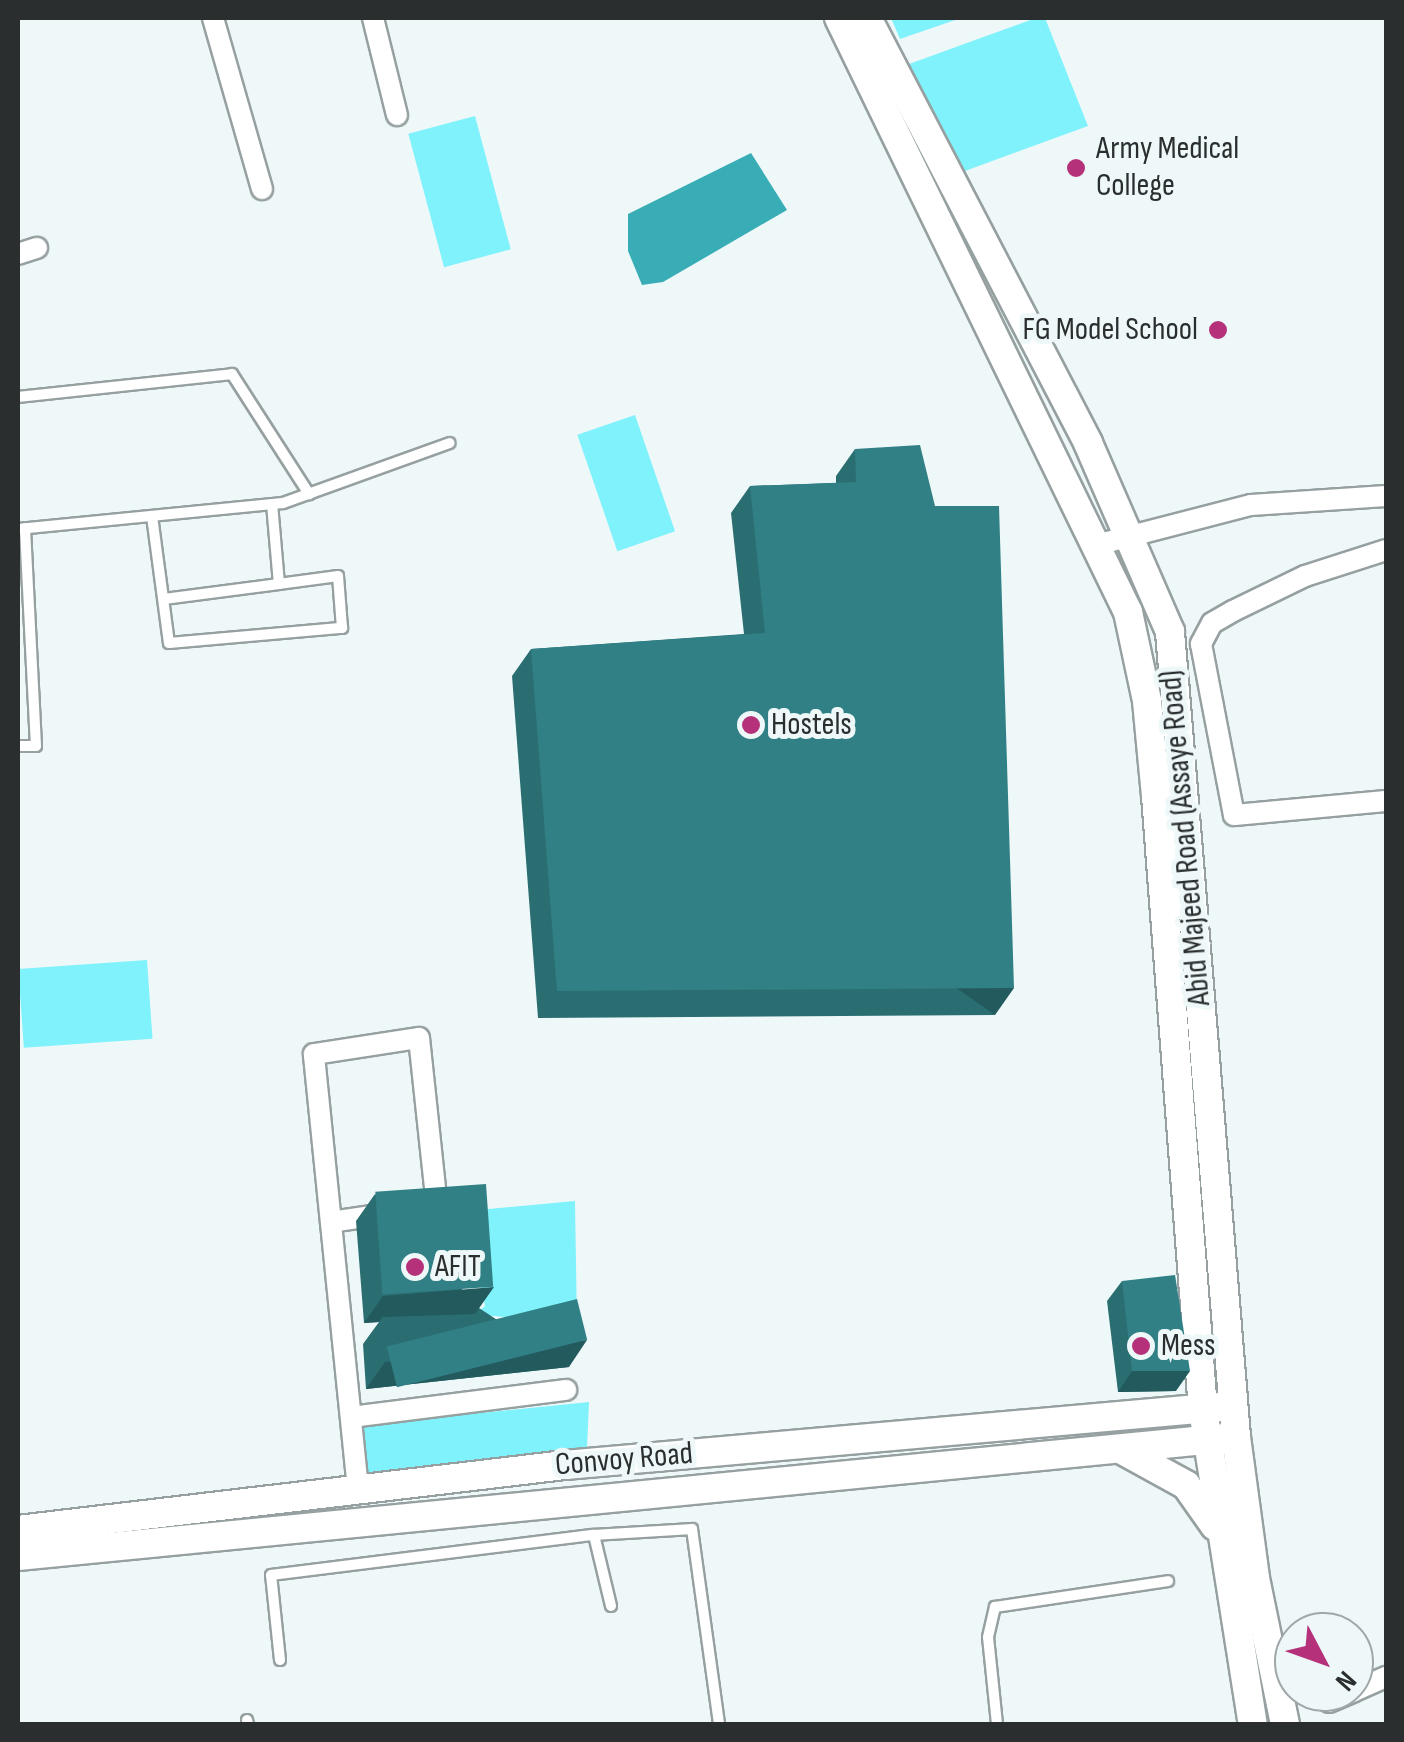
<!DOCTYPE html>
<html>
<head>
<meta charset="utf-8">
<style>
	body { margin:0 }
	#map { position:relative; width:1404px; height:1742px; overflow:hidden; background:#eef8f9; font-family:"Sofia Sans Condensed",sans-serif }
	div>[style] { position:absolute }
	.green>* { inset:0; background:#7ff2fb; transform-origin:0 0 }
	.water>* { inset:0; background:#39adb5 }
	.roads { filter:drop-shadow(2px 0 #96a0a0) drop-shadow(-2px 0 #96a0a0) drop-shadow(0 2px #96a0a0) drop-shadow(0 -2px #96a0a0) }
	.service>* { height:10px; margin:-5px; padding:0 5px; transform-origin:5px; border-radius:5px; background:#fff }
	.minor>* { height:20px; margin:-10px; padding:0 10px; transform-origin:10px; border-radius:10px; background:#fff }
	.secondary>* { height:28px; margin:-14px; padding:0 14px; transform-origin:14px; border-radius:14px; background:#fff }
	.wall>* { inset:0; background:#2a6e72 }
	.shaded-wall>* { inset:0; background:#225a5d; transform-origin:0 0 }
	.building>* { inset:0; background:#318085; transform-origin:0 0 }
	.dots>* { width:28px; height:28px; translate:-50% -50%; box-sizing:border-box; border:5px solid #eef8f9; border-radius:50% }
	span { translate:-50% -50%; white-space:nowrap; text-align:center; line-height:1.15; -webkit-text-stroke:10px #eef8f9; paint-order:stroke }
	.poi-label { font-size:32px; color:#2a2e2f }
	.left { translate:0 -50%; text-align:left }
	.right { translate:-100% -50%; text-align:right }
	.street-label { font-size:32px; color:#2a2e2f }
	.frame { position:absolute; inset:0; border:20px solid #2a2e2f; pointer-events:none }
	.north { position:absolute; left:1274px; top:1612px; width:100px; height:100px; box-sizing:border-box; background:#eef8f9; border:2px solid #a0a7a8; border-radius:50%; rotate:131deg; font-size:28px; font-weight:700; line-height:40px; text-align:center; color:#2a2e2f }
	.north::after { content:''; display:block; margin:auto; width:35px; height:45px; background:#b5327a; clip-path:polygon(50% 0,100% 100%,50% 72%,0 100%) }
</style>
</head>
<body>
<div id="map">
	<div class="green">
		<div style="clip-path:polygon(891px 18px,961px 18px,900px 39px)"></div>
		<div style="clip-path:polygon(1036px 18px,1045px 18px,1088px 126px,965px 171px,909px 64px)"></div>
		<div style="left:475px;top:116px;width:138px;height:69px;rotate:75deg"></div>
		<div style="left:635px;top:415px;width:123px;height:61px;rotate:71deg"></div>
		<div style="left:147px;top:960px;width:79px;height:129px;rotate:86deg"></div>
		<div style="clip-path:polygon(575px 1201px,577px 1325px,475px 1314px,485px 1306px,467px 1211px)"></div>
		<div style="clip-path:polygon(589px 1402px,587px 1448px,361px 1476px,352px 1426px)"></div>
	</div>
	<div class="water">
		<div style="clip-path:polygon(751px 153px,787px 210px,663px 282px,642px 285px,628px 251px,628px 214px)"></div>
	</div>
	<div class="roads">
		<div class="service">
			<div style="left:18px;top:397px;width:215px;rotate:-6.1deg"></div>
			<div style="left:232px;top:374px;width:143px;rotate:57.3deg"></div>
			<div style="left:152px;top:516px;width:128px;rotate:82.4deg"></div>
			<div style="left:169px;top:643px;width:174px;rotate:-5deg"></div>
			<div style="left:342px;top:628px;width:52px;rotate:-94.4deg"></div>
			<div style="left:338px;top:576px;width:60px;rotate:172.3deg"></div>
			<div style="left:279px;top:584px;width:80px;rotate:-95deg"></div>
			<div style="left:18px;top:529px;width:266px;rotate:-5.6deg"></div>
			<div style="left:283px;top:503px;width:177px;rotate:-19.8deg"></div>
			<div style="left:164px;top:599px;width:116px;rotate:-7.4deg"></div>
			<div style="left:18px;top:746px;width:18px"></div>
			<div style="left:36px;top:746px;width:218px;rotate:-92.9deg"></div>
			<div style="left:594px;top:1535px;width:98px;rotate:-3.5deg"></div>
			<div style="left:692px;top:1529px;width:197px;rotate:82.1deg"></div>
			<div style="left:280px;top:1660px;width:85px;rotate:-96deg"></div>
			<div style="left:271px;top:1575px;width:325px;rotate:-7.1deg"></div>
			<div style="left:594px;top:1535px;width:73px;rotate:76.5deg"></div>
			<div style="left:247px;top:1720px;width:4px;rotate:76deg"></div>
			<div style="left:997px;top:1724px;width:87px;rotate:-95.9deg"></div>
			<div style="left:988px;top:1637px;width:31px;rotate:-77deg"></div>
			<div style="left:995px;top:1607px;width:175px;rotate:-8.5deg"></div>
		</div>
		<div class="minor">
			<div style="left:213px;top:18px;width:178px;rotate:74deg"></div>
			<div style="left:373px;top:18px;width:100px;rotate:76.1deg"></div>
			<div style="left:18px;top:254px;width:20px;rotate:-18deg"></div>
			<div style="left:1100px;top:544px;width:156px;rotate:-14.5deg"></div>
			<div style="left:1251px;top:505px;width:135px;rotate:-3.8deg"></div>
			<div style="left:1386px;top:550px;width:85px;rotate:162.2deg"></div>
			<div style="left:1305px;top:576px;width:80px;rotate:154.1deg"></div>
			<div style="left:1233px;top:611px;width:24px;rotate:150deg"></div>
			<div style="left:1212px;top:623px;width:24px;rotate:118deg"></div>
			<div style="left:1201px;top:644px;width:174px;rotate:79.1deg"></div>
			<div style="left:1234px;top:815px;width:153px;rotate:-5.3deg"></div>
			<div style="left:331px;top:1222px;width:55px;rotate:-8.4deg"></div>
			<div style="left:351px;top:1417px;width:217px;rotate:-7.2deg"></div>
			<div style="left:358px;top:1489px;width:437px;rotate:-95.8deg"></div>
			<div style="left:314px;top:1054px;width:106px;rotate:-8.7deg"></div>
			<div style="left:419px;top:1038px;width:170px;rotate:83.9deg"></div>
			<div style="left:437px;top:1207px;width:9px;rotate:174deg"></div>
			<div style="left:1354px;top:1691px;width:35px;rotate:-24deg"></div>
			<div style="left:1329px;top:1702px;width:26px;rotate:-23deg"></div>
		</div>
		<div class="secondary">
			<div style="left:839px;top:18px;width:661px;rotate:64.06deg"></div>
			<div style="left:1128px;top:612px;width:91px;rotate:77.9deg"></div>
			<div style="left:1147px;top:701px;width:95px;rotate:84.6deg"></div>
			<div style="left:1156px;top:796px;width:616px;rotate:85.62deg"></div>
			<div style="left:1203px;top:1410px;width:318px;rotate:81deg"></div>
			<div style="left:867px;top:18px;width:479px;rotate:62.5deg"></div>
			<div style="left:1088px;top:443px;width:206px;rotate:66.5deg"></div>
			<div style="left:1170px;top:632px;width:808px;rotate:85.31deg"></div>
			<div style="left:1236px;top:1437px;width:142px;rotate:82.3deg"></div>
			<div style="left:1255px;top:1578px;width:149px;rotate:78.4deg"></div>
			<div style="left:1124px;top:1451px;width:71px;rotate:28.7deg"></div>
			<div style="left:1186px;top:1485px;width:50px;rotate:54.7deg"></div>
			<div style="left:18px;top:1530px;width:551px;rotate:-6.78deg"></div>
			<div style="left:565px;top:1465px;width:658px;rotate:-5.06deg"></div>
			<div style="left:18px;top:1556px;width:1213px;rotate:-5.58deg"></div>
		</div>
	</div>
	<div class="wall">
		<div style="clip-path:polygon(855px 449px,995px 1015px,538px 1018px,512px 676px,531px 649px,744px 634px,731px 513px,750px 486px,836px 483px,836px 476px)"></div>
		<div style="clip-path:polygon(375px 1194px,479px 1308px,569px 1367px,366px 1389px,363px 1344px,379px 1322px,364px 1323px,356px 1221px)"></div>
		<div style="clip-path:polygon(1122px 1281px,1176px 1391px,1118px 1392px,1107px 1301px)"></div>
	</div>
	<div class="shaded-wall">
		<div style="left:1014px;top:988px;width:33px;height:457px;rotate:125deg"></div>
		<div style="clip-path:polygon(494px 1287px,475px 1314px,382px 1317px,379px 1322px,364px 1323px,383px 1296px)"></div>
		<div style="clip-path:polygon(587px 1340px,569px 1367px,366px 1389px,385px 1362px)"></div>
		<div style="clip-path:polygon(1132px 1371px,1190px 1371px,1176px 1391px,1118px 1392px)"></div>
	</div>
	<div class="building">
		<div style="clip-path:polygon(920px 445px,935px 506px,999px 506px,1014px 988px,557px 991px,531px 649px,765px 633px,750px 486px,856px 482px,855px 449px)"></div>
		<div style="left:486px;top:1184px;width:103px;height:111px;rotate:86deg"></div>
		<div style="clip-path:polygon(1175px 1275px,1190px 1371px,1132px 1371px,1122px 1281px)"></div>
		<div style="left:577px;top:1299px;width:42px;height:196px;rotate:76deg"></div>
	</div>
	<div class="dots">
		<div style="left:1076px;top:168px;background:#b5327a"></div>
		<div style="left:1218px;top:330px;background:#b5327a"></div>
		<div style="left:751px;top:725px;background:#b5327a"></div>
		<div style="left:415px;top:1267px;background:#b5327a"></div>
		<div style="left:1141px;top:1346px;background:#b5327a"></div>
	</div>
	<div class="poi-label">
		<span class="left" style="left:1096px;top:168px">Army Medical<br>College</span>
		<span class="right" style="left:1198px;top:330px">FG Model School</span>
		<span class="left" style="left:771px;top:725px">Hostels</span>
		<span class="left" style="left:435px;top:1267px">AFIT</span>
		<span class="left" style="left:1161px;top:1346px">Mess</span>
	</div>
	<div class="street-label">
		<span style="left:1186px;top:838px;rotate:-95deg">Abid Majeed Road (Assaye Road)</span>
		<span style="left:624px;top:1460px;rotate:-5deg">Convoy Road</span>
	</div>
	<div class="frame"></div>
	<div class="north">N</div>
</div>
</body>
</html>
